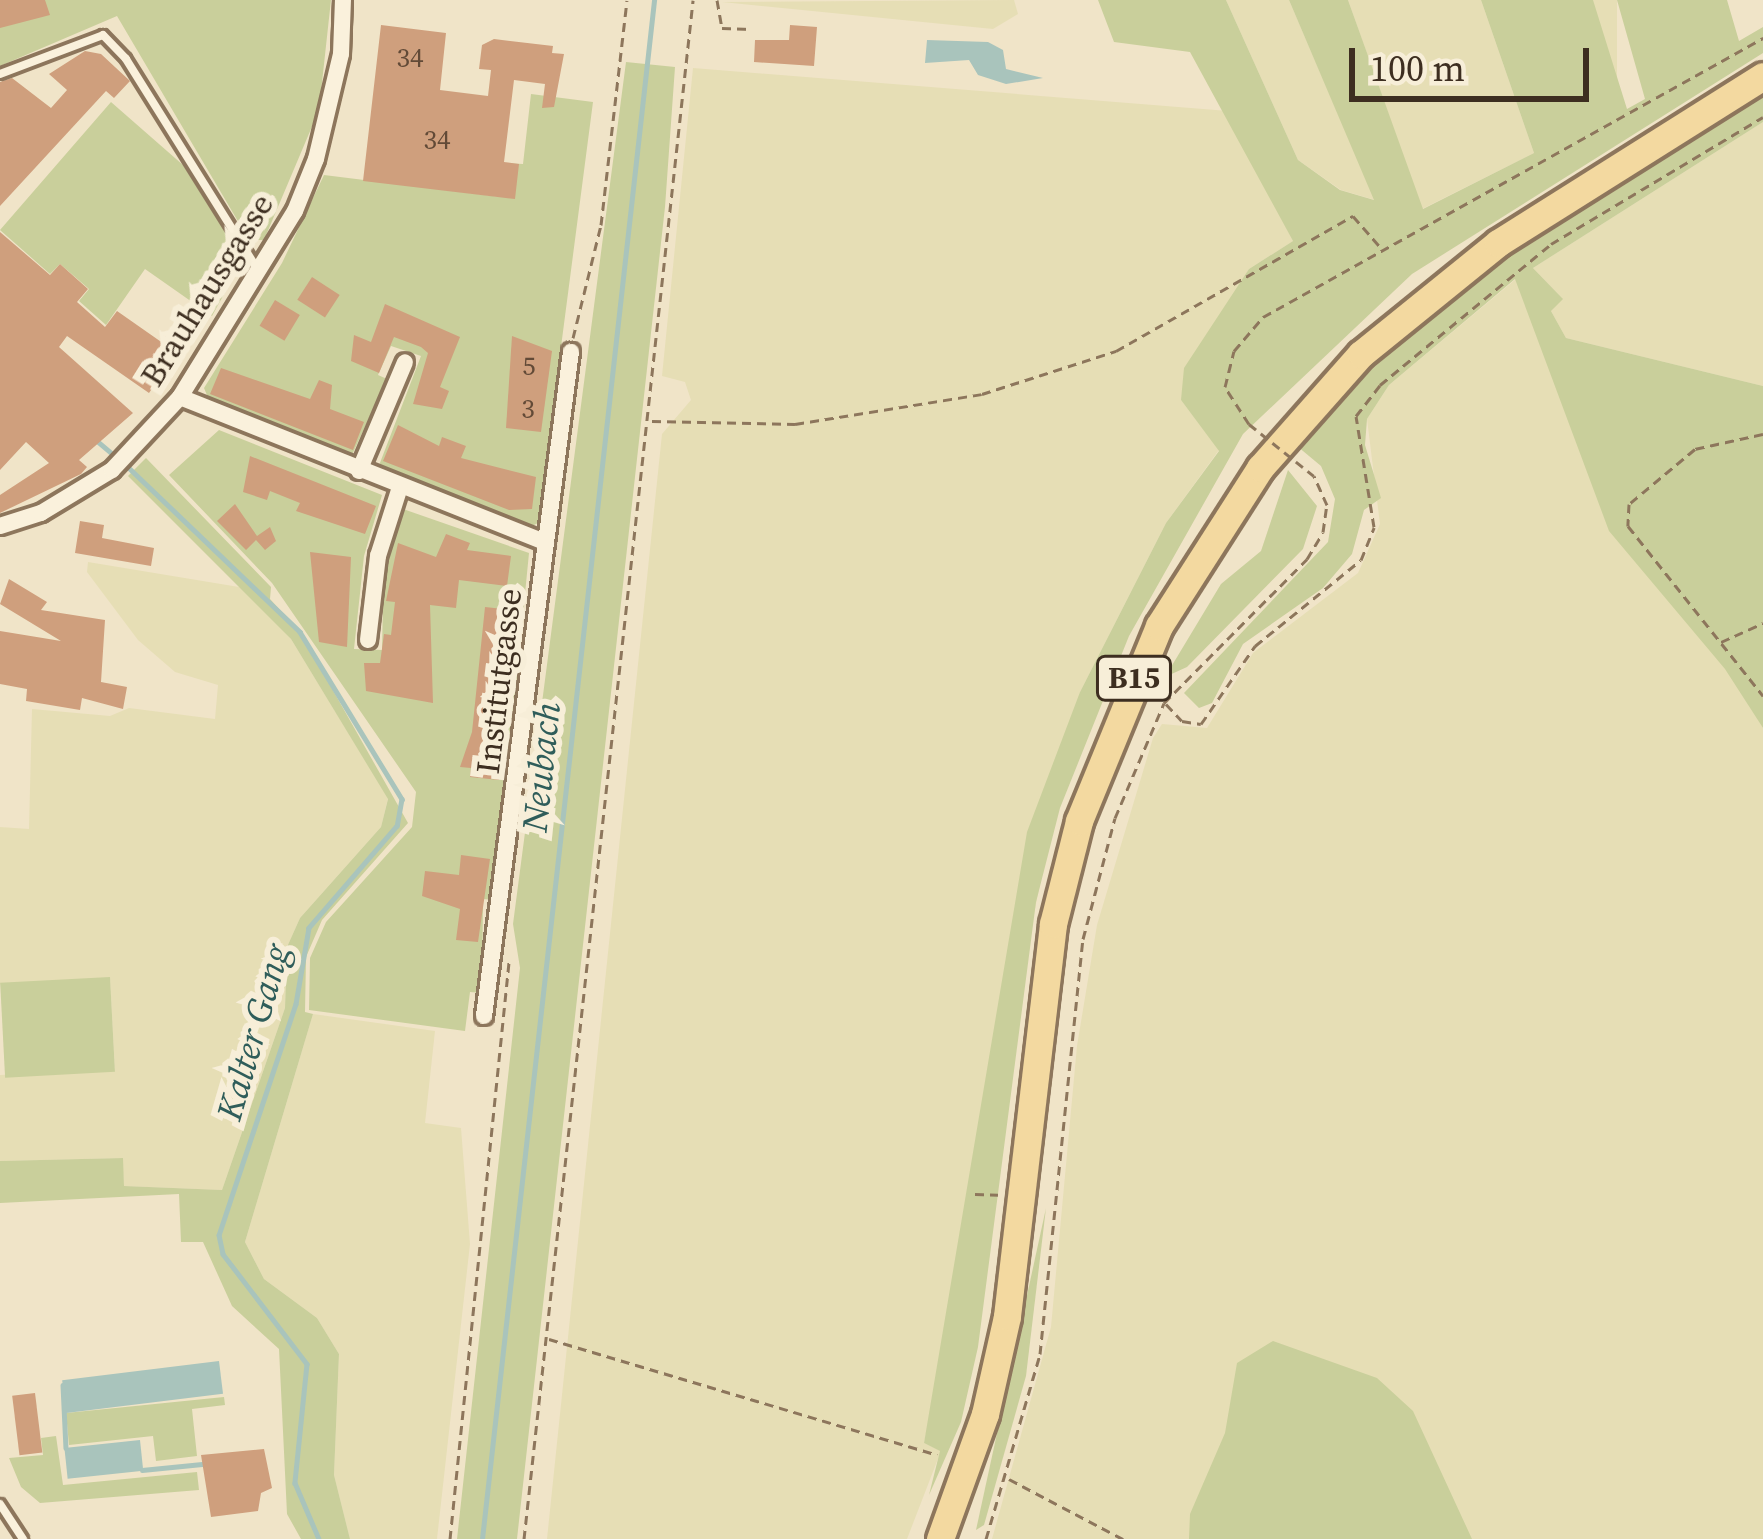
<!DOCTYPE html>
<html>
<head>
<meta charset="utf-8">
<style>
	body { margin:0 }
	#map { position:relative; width:1763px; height:1539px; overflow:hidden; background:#f0e4c8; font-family:"Source Serif 4",serif }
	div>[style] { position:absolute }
	.farmland>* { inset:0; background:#e6deb5; transform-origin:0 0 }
	.green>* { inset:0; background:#c9cf9b; transform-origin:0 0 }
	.water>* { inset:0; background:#a9c4bc; transform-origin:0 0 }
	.stream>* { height:4.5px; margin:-2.25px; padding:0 2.25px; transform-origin:2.25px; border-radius:2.25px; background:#a9c4bc }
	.building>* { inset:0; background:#cf9f7d; transform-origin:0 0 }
	.path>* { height:3px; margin-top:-1.5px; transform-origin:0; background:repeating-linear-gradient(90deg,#8d765c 0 9px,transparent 0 15px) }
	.roads { filter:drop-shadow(3px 0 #8d765c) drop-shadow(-3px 0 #8d765c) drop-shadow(0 3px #8d765c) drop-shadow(0 -3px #8d765c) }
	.service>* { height:8px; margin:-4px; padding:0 4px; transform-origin:4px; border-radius:4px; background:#faf1dc }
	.minor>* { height:16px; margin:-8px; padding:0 8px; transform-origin:8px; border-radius:8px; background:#faf1dc }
	.primary>* { height:27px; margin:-13.5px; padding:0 13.5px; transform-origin:13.5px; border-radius:13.5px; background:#f3d9a0 }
	.path-bridge>* { height:3px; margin-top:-1.5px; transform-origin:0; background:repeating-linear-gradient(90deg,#8d765c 0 9px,transparent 0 15px) }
	span { translate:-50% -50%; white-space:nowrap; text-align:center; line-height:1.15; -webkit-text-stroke:12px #f7eed8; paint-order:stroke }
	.number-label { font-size:27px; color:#624a37 }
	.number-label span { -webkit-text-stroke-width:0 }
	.shield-label span { padding:3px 9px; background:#f7eed8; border:3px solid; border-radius:9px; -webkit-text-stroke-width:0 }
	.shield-label { font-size:30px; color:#3d2e20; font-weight:700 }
	.street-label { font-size:33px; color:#3d2e20 }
	.water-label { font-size:36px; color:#2f5d5a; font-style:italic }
	.scale { position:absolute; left:1349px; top:48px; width:240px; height:54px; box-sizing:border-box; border:6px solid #3d2e20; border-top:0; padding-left:15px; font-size:36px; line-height:42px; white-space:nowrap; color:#3d2e20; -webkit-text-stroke:9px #f7eed8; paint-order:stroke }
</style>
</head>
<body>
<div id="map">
	<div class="farmland">
		<div style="clip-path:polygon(1014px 0,1018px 14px,993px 29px,722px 2px)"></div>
		<div style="clip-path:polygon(1226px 0,1289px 0,1375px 200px,1341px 190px,1298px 160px)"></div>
		<div style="clip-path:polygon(1348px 0,1481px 0,1534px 153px,1422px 209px)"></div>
		<div style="left:1593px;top:0;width:24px;height:115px"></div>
		<div style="clip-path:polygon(693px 68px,1228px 111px,1293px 241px,1249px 269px,1181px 400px,1219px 450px,1166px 523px,1080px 692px,924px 1443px,941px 1451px,907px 1539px,547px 1539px,662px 434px,691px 400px,685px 382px,662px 376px)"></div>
		<div style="clip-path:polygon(1763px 122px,1763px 386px,1566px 338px,1551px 311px,1562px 298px,1533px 268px)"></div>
		<div style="clip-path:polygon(1516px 279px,1551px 362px,1763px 728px,1763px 1539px,992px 1539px,1051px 1327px,1077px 1046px,1097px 925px,1153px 738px,1162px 724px,1207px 728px,1253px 653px,1358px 573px,1380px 524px,1367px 419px,1389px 385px)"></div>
		<div style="clip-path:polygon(88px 562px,245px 588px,291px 639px,388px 798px,381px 827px,300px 918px,287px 947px,285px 1008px,222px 1190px,124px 1186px,122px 1158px,0 1161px,0 1075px,115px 1071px,110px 978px,0 984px,0 827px,29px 829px,32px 709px,110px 716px,129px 708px,215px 719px,218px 685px,175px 672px,138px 640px,87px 572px)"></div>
		<div style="clip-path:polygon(313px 1014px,435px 1031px,425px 1123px,461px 1128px,470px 1244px,437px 1539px,350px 1539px,334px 1475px,339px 1354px,317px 1318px,264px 1279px,245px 1242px)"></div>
	</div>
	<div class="green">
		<div style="clip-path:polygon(0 0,331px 0,319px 110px,264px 240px,249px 240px,117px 16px,0 66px)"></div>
		<div style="clip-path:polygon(1098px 0,1226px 0,1298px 160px,1340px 190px,1374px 200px,1289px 0,1348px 0,1423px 209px,1534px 153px,1481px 0,1593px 0,1627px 109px,1645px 99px,1617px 0,1727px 0,1739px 41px,1763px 27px,1763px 53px,1412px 274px,1243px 434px,1129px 636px,1060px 808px,1036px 902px,978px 1347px,961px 1422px,929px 1495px,940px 1451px,924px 1443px,1027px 832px,1080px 692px,1166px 523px,1219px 451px,1181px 400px,1184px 368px,1249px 269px,1293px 241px,1190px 52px,1114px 42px)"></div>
		<div style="clip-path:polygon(626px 62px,675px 67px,665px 207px,517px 1539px,457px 1539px,520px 968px,513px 924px)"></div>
		<div style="clip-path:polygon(531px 94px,593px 102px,538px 523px,530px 527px,378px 468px,421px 356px,391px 346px,378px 375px,387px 379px,351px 457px,209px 400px,204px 388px,282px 263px,324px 175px,501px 197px,505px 163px,523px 164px)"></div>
		<div style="clip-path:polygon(1763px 95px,1763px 122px,1533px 268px,1563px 299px,1551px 311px,1566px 338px,1763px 386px,1763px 728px,1725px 669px,1609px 531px,1515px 279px,1389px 385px,1367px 419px,1365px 445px,1381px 498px,1364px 510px,1352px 554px,1323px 588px,1243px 644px,1212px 703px,1199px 708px,1184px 693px,1328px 542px,1335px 499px,1321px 466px,1297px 446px,1335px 402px,1471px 281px)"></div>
		<div style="clip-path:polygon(111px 102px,183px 165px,243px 260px,212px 316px,145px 269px,106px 325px,79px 301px,89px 289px,60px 264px,50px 274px,0 230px)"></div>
		<div style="clip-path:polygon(219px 430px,382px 495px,364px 556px,354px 649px,382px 650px,384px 556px,403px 509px,529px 553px,495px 900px,483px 899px,482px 993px,470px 992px,465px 1031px,309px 1010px,310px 958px,326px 922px,412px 827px,416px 792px,272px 583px,169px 475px)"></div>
		<div style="clip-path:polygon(146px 458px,271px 587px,270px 599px,300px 632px,408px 823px,322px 920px,306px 957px,305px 1012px,313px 1014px,245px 1242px,264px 1279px,317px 1318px,339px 1354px,334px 1475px,350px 1539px,301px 1539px,287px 1514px,279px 1349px,232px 1306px,203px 1242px,181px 1242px,179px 1194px,0 1203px,0 1161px,123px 1158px,124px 1186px,222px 1190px,285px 1008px,287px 947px,300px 918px,381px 827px,388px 799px,291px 639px,128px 476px)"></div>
		<div style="clip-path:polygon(1288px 470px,1317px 506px,1303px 549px,1187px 667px,1165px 677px,1221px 584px,1261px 551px)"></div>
		<div style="left:110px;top:977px;width:95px;height:110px;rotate:87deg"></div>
		<div style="clip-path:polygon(1046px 1208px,1026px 1376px,984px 1525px,976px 1530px)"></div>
		<div style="clip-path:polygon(1273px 1341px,1377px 1378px,1413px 1411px,1472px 1539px,1189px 1539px,1190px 1514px,1225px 1433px,1237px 1363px)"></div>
		<div style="clip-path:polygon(224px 1397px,225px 1405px,192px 1409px,197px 1456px,156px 1461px,153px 1436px,69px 1445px,66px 1413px)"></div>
		<div style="clip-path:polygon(56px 1436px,63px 1485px,197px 1472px,199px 1490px,40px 1503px,21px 1487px,9px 1458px,43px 1455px,41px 1438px)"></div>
	</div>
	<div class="water">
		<div style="clip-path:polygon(927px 40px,988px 42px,1003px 50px,1006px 69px,1043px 78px,1006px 84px,978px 75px,969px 60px,925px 63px)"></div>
		<div style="left:219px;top:1361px;width:33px;height:158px;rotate:83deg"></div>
		<div style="left:140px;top:1440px;width:31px;height:76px;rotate:84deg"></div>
	</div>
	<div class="stream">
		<div style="left:96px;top:440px;width:25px;rotate:40deg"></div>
		<div style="left:124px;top:463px;width:244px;rotate:43.8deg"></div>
		<div style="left:300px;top:632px;width:196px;rotate:58.6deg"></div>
		<div style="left:402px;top:799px;width:27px;rotate:100deg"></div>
		<div style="left:397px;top:826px;width:135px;rotate:130.8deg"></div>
		<div style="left:309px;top:928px;width:77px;rotate:99.7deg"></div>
		<div style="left:296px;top:1004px;width:243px;rotate:108.4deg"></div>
		<div style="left:219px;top:1235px;width:19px;rotate:78deg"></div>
		<div style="left:223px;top:1254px;width:138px;rotate:52.6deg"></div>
		<div style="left:307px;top:1364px;width:120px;rotate:95.8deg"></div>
		<div style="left:295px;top:1483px;width:61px;rotate:66.8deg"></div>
		<div style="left:63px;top:1385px;width:63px;rotate:87.3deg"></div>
		<div style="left:142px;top:1470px;width:60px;rotate:-5.7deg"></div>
		<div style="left:482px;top:1539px;width:1549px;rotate:-83.62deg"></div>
	</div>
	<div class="building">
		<div style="clip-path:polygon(0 0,45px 0,50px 15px,0 28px)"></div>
		<div style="clip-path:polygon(381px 25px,446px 33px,440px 90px,488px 96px,491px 70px,479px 69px,482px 45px,494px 39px,553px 46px,552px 53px,564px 54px,554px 107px,542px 108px,545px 84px,514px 80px,504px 162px,519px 164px,515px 199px,363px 181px)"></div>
		<div style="clip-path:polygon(790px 25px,817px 27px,814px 66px,754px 62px,755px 40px,789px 40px)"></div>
		<div style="clip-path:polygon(85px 51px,101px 54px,130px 81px,114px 98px,106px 91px,0 206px,0 82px,12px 78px,51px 108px,67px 90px,49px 74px)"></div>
		<div style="clip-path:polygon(0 232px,50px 275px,60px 264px,88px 289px,77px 302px,105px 327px,117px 311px,177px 353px,149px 393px,67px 336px,59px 347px,133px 413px,79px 460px,87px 467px,81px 474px,0 513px,0 495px,49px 463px,26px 442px,0 470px)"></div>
		<div style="left:312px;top:277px;width:33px;height:27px;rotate:33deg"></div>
		<div style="left:275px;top:300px;width:29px;height:30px;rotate:31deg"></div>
		<div style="clip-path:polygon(385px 304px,460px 337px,440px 387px,449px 391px,442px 409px,413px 404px,428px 353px,421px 347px,394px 337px,379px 373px,351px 361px,354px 335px,371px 342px)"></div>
		<div style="clip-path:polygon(512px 336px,552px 351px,541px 432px,506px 428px)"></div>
		<div style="clip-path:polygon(221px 368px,310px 399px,319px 380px,332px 385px,330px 409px,364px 422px,353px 450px,210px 394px)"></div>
		<div style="clip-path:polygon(398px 425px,439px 446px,442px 437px,466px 446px,461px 458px,536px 477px,532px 509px,509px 510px,383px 461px)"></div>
		<div style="clip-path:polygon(250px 456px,376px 506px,365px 534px,296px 511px,300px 503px,270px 491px,267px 500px,243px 492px)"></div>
		<div style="clip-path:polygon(235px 504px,257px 536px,270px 527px,276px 541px,265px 550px,256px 540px,246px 550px,217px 521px)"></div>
		<div style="clip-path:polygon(80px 521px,104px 525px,102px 538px,154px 548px,151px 566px,75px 553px)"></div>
		<div style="clip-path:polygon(446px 534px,470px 543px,467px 550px,511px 556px,507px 586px,459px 580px,456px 608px,430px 605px,433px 703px,366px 691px,364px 663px,380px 663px,384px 634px,391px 635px,395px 602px,386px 601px,398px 543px,436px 557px)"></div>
		<div style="clip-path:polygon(310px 552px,351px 557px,347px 647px,319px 642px)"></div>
		<div style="clip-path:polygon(9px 579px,47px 602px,41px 610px,105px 620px,101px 682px,127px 687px,123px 709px,82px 698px,80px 710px,26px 701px,27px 689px,0 684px,0 631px,61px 641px,0 604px)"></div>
		<div style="clip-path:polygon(485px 607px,520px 611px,499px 780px,470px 777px,471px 768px,460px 767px,472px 732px)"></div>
		<div style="clip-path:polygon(461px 855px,490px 859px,478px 942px,456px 940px,460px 909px,422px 896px,425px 871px,459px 875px)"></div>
		<div style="left:35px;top:1393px;width:60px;height:23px;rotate:83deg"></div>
		<div style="clip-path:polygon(264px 1449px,272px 1488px,261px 1493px,258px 1511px,211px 1517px,201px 1455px)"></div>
	</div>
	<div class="path">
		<div style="left:717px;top:0;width:28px;rotate:80deg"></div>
		<div style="left:722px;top:28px;width:29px;rotate:2deg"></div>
		<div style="left:573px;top:338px;width:116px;rotate:-76.1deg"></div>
		<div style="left:601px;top:225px;width:226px;rotate:-83.4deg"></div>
		<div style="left:652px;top:421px;width:143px;rotate:1.2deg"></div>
		<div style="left:795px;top:424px;width:189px;rotate:-9.1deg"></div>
		<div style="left:982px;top:394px;width:141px;rotate:-17.8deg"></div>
		<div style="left:1116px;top:351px;width:273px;rotate:-29.7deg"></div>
		<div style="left:1353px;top:216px;width:43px;rotate:48.8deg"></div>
		<div style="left:1249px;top:424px;width:44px;rotate:-123deg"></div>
		<div style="left:1225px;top:387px;width:37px;rotate:-76deg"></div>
		<div style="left:1234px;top:351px;width:45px;rotate:-49.5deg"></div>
		<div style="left:1263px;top:317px;width:573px;rotate:-29.16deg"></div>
		<div style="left:1763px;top:434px;width:70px;rotate:167.6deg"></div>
		<div style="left:1695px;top:449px;width:86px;rotate:140.2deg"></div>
		<div style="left:1629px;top:504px;width:22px;rotate:93deg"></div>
		<div style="left:1628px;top:526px;width:217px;rotate:51.5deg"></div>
		<div style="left:1721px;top:642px;width:46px;rotate:-24.3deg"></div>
		<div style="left:1166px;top:704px;width:23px;rotate:47deg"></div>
		<div style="left:1182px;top:721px;width:19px;rotate:9deg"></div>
		<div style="left:1201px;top:724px;width:95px;rotate:-55.3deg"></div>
		<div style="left:1255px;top:646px;width:136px;rotate:-39.1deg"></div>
		<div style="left:1361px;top:560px;width:35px;rotate:-68deg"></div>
		<div style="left:1374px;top:527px;width:112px;rotate:-99.2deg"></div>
		<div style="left:1356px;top:416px;width:39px;rotate:-52deg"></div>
		<div style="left:1380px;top:385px;width:222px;rotate:-39.5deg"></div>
		<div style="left:1551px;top:244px;width:247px;rotate:-30.9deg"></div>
		<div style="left:975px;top:1194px;width:23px;rotate:2deg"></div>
		<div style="left:549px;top:1339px;width:405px;rotate:16.6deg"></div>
		<div style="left:1009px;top:1479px;width:129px;rotate:27.8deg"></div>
		<div style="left:450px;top:1539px;width:580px;rotate:-84.16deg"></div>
		<div style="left:524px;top:1539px;width:1548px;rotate:-83.73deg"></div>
		<div style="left:986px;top:1539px;width:193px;rotate:-73.7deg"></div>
		<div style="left:1040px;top:1354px;width:417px;rotate:-84.1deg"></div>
		<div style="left:1083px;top:939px;width:125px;rotate:-75.2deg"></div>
		<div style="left:1115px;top:818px;width:125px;rotate:-66.9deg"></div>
		<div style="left:1164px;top:703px;width:203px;rotate:-45.2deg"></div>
		<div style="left:1307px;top:559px;width:31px;rotate:-59deg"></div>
		<div style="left:1323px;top:532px;width:27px;rotate:-82deg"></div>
		<div style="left:1327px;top:505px;width:32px;rotate:-114deg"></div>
	</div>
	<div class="roads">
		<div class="service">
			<div style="left:0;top:74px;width:110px;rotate:-20.7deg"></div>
			<div style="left:103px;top:35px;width:33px;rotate:46deg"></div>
			<div style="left:126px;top:59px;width:245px;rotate:58deg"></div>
			<div style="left:0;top:1504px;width:42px;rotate:56.7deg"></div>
		</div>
		<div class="minor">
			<div style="left:180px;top:397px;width:394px;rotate:21.7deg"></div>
			<div style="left:359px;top:471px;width:118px;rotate:-67.1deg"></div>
			<div style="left:0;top:526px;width:43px;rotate:-17.6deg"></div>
			<div style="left:41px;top:513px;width:83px;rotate:-31.2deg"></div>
			<div style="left:112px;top:470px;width:100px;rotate:-47deg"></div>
			<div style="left:180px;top:397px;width:219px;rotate:-58.3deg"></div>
			<div style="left:295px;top:211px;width:56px;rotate:-68deg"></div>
			<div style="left:316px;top:159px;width:108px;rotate:-76.6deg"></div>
			<div style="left:341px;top:54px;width:54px;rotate:-87.9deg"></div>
			<div style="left:368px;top:640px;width:85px;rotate:-83.2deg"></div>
			<div style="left:378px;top:556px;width:72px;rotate:-72.3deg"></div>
			<div style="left:484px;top:1016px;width:670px;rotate:-82.54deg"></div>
		</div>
		<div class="primary">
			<div style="left:940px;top:1539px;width:133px;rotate:-70.2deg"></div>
			<div style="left:985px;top:1414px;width:100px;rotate:-77.3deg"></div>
			<div style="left:1007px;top:1316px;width:395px;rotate:-83.3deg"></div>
			<div style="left:1053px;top:924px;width:106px;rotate:-75.8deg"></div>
			<div style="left:1079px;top:821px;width:211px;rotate:-67.7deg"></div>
			<div style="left:1159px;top:626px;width:188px;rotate:-57.4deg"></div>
			<div style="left:1260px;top:468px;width:152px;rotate:-48.5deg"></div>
			<div style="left:1361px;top:354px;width:176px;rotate:-39deg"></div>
			<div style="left:1498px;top:243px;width:313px;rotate:-32.2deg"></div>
		</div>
	</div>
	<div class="path-bridge">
		<div style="left:1249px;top:424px;width:83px;rotate:38.7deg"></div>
	</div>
	<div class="number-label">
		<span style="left:410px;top:58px">34</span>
		<span style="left:437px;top:140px">34</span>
		<span style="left:529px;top:366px">5</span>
		<span style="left:528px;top:409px">3</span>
	</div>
	<div class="shield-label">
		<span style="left:1134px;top:678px">B15</span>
	</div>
	<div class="street-label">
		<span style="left:207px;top:290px;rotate:-58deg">Brauhausgasse</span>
		<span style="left:499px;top:681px;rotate:-83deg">Institutgasse</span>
	</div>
	<div class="water-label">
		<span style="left:541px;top:767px;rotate:-84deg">Neubach</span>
		<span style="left:253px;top:1032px;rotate:-74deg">Kalter Gang</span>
	</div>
	<div class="scale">100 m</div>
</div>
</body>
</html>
